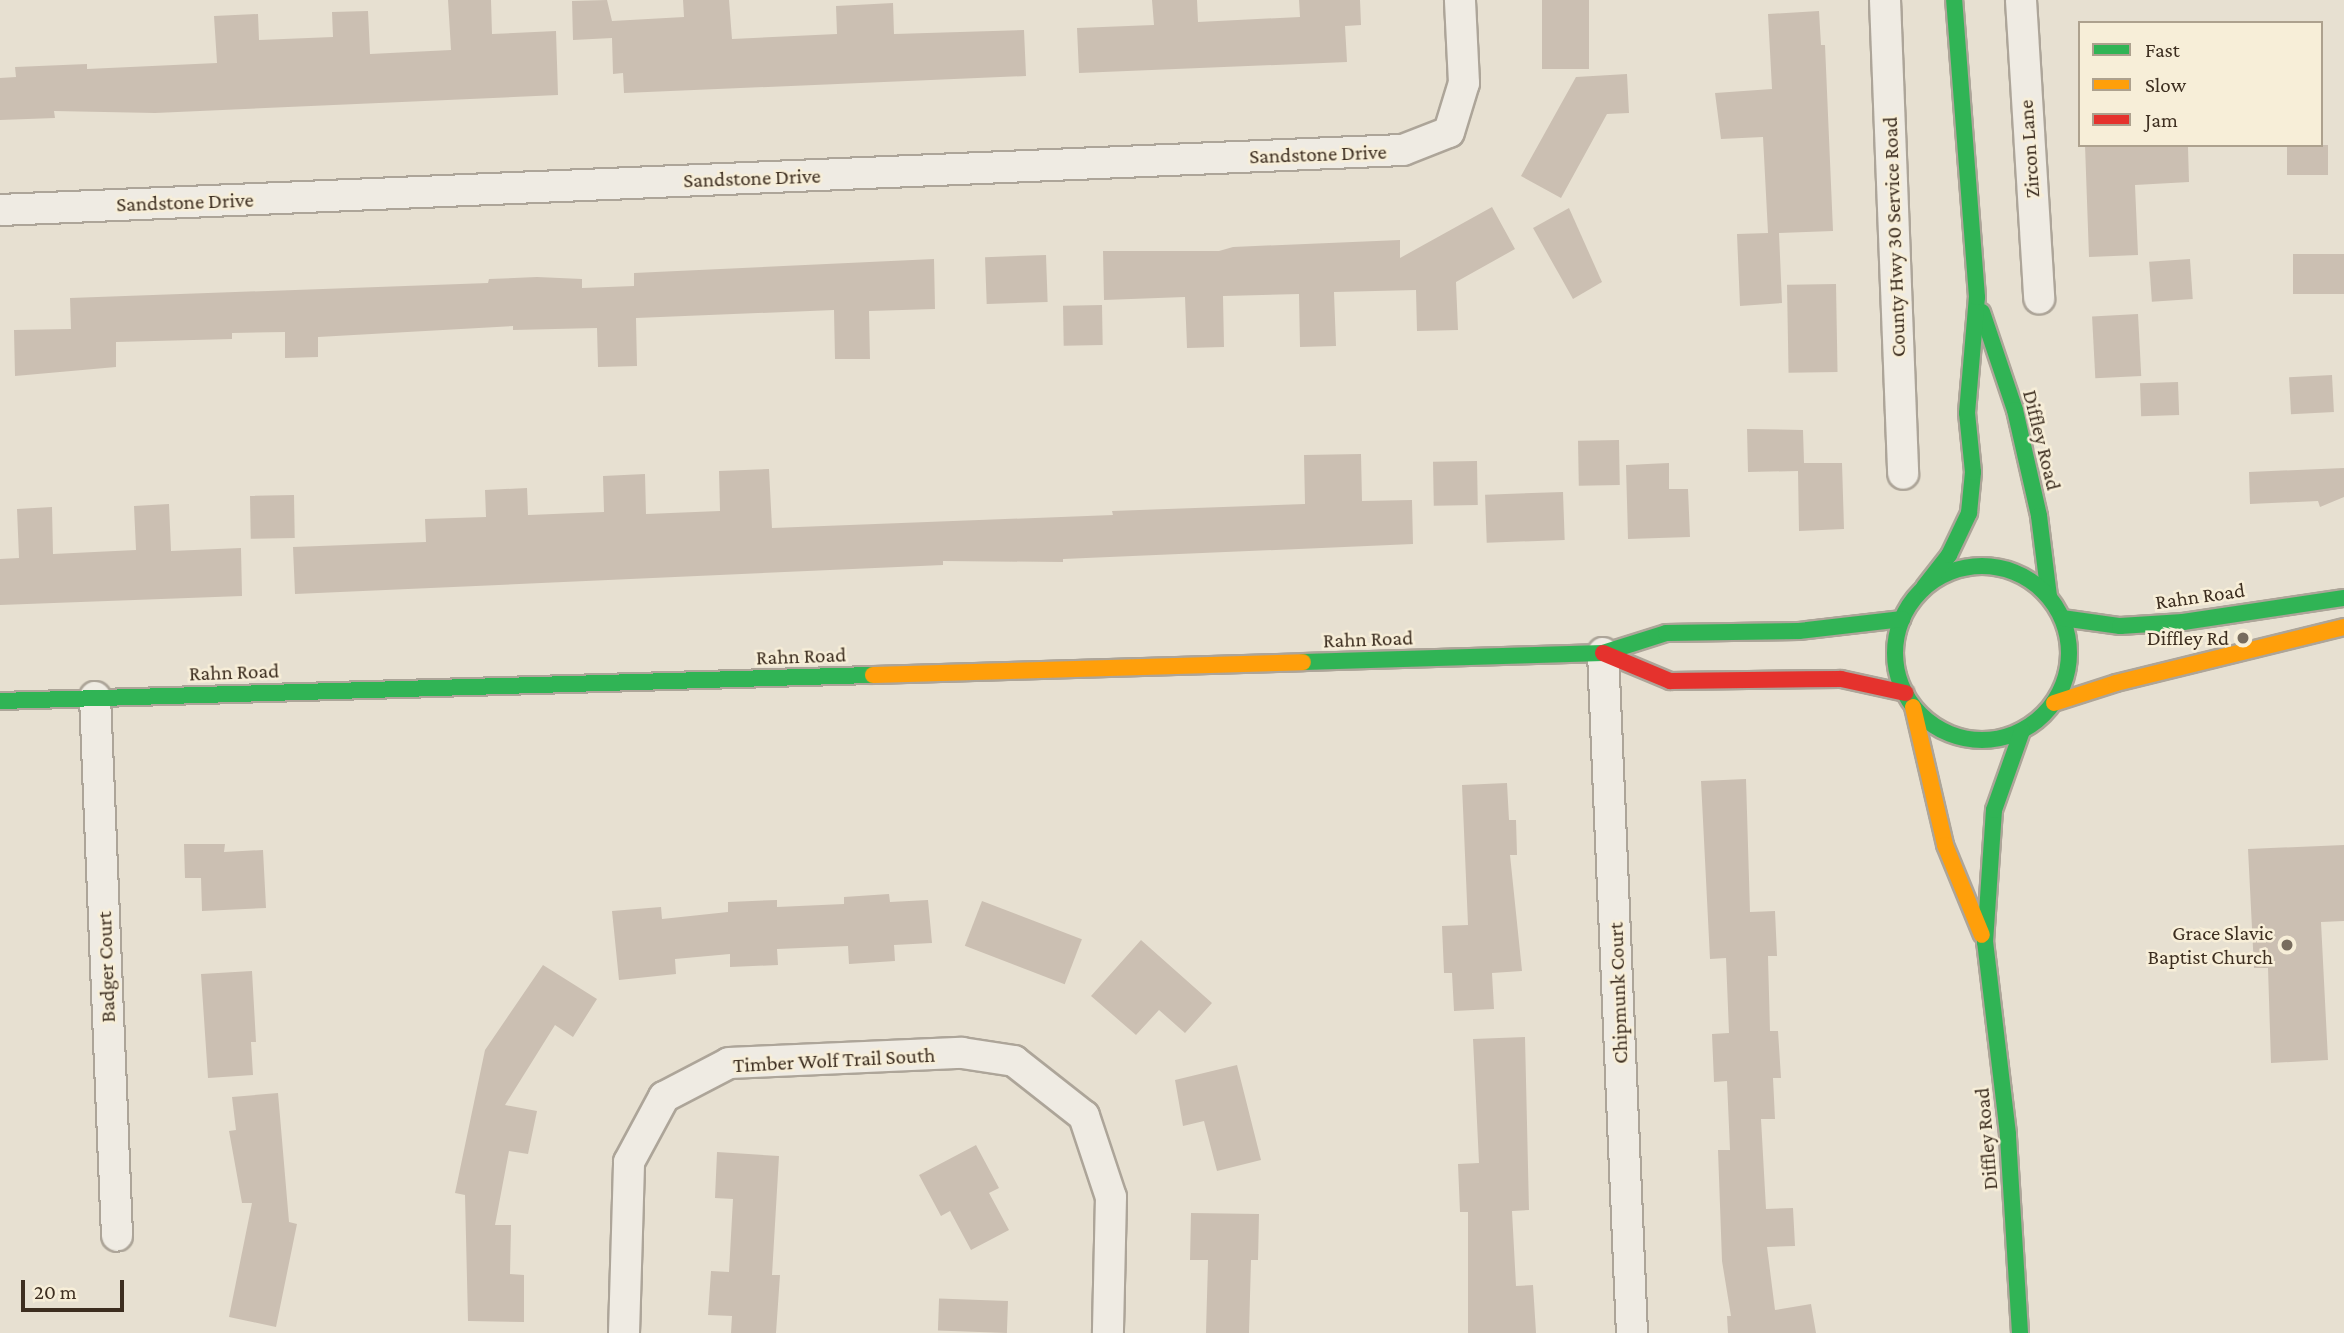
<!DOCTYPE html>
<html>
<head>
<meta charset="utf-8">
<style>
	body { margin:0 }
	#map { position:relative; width:2344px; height:1333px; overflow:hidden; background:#e7e0d1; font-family:"Crimson Pro",serif }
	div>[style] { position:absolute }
	.building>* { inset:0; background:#cbbfb2; transform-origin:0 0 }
	.roads { filter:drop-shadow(2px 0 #ada599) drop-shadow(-2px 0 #ada599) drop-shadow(0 2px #ada599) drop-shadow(0 -2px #ada599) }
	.street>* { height:30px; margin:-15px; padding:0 15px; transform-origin:15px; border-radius:15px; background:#efebe3 }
	.fast>* { height:16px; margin:-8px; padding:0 8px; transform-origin:8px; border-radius:8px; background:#30b455 }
	.fast>.ring { margin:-8px; padding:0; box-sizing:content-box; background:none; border:16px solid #30b455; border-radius:50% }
	.slow>* { height:16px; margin:-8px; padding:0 8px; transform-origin:8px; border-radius:8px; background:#ff9f0a }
	.jam>* { height:16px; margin:-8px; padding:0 8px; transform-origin:8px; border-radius:8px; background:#e5322d }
	.dots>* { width:19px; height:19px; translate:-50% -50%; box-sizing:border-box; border:4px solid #f7eed8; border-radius:50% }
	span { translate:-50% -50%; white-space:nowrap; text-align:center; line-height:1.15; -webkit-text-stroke:5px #f7eed8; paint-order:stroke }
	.street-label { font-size:21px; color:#3d2e20 }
	.poi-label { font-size:21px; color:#3d2e20 }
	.right { translate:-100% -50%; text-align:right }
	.legend { position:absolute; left:2078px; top:21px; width:245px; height:126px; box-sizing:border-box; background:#f7eed8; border:2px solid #ada18e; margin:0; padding:9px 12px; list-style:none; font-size:21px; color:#3d2e20 }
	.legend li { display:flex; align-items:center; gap:14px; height:35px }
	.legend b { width:35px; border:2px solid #ada18e }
	.scale { position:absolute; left:21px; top:1280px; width:103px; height:32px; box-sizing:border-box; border:4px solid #3d2e20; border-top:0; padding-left:9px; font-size:21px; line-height:24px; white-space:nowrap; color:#3d2e20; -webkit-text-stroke:5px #f7eed8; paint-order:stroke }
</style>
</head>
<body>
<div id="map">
	<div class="building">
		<div style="clip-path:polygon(448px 0,491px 0,492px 34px,556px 31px,558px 95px,155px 113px,54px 111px,55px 118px,0 120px,0 78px,16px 77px,15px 67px,87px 64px,87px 69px,217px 63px,214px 16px,258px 14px,259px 40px,333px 37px,332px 12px,368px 11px,370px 54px,451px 50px)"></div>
		<div style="clip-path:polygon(607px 0,612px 21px,684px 17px,683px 0,729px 0,732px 39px,837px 34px,836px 6px,893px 3px,894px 34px,1024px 30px,1026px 76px,624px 93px,623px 73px,613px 74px,612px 38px,573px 40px,572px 1px)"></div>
		<div style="clip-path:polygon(1152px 0,1197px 0,1198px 22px,1300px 17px,1299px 0,1360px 0,1361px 25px,1345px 26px,1347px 62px,1079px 73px,1077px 28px,1154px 25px)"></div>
		<div style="left:1542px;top:0;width:47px;height:69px"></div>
		<div style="clip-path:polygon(1819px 11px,1821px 45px,1825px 45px,1833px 231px,1779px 233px,1782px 303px,1740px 306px,1737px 234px,1768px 233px,1763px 137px,1721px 139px,1715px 93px,1772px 89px,1768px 14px)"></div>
		<div style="clip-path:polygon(1627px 74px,1629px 113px,1607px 114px,1561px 198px,1521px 176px,1576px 77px)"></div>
		<div style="clip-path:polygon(2085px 145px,2188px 147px,2189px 182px,2135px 185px,2138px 255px,2089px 257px)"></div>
		<div style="left:2287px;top:145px;width:41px;height:30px"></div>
		<div style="clip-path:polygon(1492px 207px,1515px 249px,1456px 282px,1458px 330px,1417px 331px,1416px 290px,1334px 292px,1336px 346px,1300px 347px,1299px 294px,1223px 296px,1224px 347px,1187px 348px,1185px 297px,1104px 300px,1103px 251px,1219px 251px,1233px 247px,1400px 240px,1400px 258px)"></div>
		<div style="clip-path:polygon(1569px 208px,1602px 282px,1573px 299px,1533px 228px)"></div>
		<div style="left:2344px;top:254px;width:40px;height:51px;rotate:90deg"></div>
		<div style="left:1046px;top:255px;width:47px;height:61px;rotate:88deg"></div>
		<div style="clip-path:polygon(934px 259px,935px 309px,869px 311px,870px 359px,835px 359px,834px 310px,636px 318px,637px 366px,598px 367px,597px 328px,513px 330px,513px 326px,318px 337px,318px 357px,285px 358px,285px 332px,232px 333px,232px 339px,116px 342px,116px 367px,15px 376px,14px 330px,71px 329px,70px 298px,488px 283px,489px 279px,537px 277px,582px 279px,582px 288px,634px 286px,634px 273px)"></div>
		<div style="left:2190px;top:259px;width:40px;height:41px;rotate:86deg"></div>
		<div style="left:1836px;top:284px;width:88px;height:49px;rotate:89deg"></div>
		<div style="left:1102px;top:305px;width:40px;height:39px;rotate:89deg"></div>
		<div style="left:2138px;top:314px;width:62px;height:46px;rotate:87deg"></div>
		<div style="left:2332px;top:375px;width:37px;height:43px;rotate:87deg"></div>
		<div style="left:2178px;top:382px;width:33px;height:38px;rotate:88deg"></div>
		<div style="clip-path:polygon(1747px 429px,1803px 430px,1804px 463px,1842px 463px,1844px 529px,1799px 531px,1798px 471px,1748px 472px)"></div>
		<div style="left:1619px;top:440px;width:45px;height:41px;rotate:89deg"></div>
		<div style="clip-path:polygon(1361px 454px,1362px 501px,1412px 500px,1413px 544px,1063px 559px,1063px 562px,943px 561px,943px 565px,295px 594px,293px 547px,426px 542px,425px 519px,486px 517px,485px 490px,527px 488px,528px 515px,604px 512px,603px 476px,645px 474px,646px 514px,720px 511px,719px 471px,769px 469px,772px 528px,1113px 515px,1112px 511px,1305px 504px,1304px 455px)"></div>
		<div style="left:1477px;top:461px;width:44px;height:44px;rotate:89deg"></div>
		<div style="clip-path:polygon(1669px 463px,1669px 489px,1688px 489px,1690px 537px,1628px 539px,1626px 465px)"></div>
		<div style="clip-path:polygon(2344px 468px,2344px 497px,2320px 507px,2318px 501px,2250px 504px,2249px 472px)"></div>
		<div style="left:1563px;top:492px;width:48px;height:78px;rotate:88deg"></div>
		<div style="left:294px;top:495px;width:43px;height:44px;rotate:89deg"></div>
		<div style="clip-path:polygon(169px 504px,171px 551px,241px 548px,242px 596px,0 605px,0 559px,19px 558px,17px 509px,52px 507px,53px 554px,136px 550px,134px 506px)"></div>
		<div style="clip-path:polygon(1746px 779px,1750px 912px,1775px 911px,1777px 956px,1768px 956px,1770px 1031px,1778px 1031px,1781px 1078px,1773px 1078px,1775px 1119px,1761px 1119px,1766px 1209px,1793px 1208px,1795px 1246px,1767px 1247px,1775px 1310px,1811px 1304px,1816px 1333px,1728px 1333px,1727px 1316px,1731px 1316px,1722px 1261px,1718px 1150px,1730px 1150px,1727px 1081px,1714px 1082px,1712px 1034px,1729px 1033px,1726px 958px,1710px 959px,1701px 781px)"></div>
		<div style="clip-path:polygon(1507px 783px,1509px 820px,1516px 820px,1517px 855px,1510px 855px,1522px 971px,1492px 973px,1494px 1009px,1454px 1011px,1452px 973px,1444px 973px,1442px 926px,1468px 925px,1462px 785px)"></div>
		<div style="clip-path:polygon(184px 844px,225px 844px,224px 852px,263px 850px,266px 908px,202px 911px,201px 878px,185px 878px)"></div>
		<div style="clip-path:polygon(2344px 845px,2344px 921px,2321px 922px,2328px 1060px,2271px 1063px,2268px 968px,2254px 968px,2248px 849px)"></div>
		<div style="clip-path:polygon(889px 894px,890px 902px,928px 900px,932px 943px,894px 945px,895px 961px,849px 964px,848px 946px,777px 949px,778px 965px,730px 967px,730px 954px,675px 959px,676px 974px,619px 980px,612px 911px,661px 907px,662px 919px,728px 912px,728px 902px,777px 900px,777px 907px,844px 904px,844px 897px)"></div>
		<div style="left:982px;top:901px;width:107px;height:48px;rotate:21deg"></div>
		<div style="clip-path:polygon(1141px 940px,1212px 1003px,1185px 1033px,1159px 1010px,1136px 1035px,1091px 996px)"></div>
		<div style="clip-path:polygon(543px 965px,597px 999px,573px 1037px,555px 1025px,505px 1105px,537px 1111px,528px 1154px,509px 1151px,495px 1225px,511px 1225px,510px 1274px,524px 1275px,524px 1322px,468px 1321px,465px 1195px,455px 1193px,485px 1050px)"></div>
		<div style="clip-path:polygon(252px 971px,256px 1042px,251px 1042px,253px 1075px,208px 1078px,201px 974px)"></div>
		<div style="clip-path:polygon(1525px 1037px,1529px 1210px,1512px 1211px,1516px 1286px,1533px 1285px,1536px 1333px,1468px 1333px,1468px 1212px,1460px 1212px,1458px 1164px,1479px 1163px,1473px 1039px)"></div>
		<div style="clip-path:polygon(1237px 1065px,1261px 1160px,1217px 1171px,1204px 1121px,1183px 1126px,1175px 1080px)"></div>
		<div style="clip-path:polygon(278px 1093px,289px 1222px,297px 1224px,276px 1327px,229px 1317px,252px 1203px,242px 1203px,229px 1131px,236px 1130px,232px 1097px)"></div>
		<div style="clip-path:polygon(976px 1145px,999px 1188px,989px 1193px,1009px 1230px,971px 1250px,950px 1211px,941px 1216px,919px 1175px)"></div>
		<div style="clip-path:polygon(717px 1152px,779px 1156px,772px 1275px,780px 1275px,776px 1333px,731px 1333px,732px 1316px,708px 1315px,711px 1271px,729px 1272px,733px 1199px,715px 1198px)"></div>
		<div style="clip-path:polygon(1191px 1213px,1259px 1214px,1258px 1260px,1251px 1260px,1249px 1333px,1206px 1333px,1208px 1260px,1190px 1260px)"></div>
		<div style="left:1008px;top:1301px;width:32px;height:69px;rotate:92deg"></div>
	</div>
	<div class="roads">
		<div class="street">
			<div style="left:1885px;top:0;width:474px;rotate:87.8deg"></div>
			<div style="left:2021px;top:0;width:299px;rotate:86.5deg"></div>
			<div style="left:0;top:210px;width:1404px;rotate:-2.45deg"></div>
			<div style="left:1403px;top:150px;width:49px;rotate:-21.4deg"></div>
			<div style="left:1449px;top:132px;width:51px;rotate:-73deg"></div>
			<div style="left:1464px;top:83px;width:83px;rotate:-92.8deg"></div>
			<div style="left:1603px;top:653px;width:681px;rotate:87.56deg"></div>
			<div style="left:95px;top:697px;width:539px;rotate:87.66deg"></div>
			<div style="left:624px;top:1333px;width:171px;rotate:-88.3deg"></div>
			<div style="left:629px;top:1162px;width:74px;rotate:-61.7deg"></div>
			<div style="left:664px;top:1097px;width:73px;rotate:-27.6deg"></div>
			<div style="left:729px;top:1063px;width:233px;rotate:-2.5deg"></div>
			<div style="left:962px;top:1053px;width:53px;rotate:8.7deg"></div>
			<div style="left:1014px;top:1061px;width:89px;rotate:38.2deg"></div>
			<div style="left:1084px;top:1116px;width:85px;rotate:71.6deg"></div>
			<div style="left:1111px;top:1197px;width:136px;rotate:91.3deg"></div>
		</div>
		<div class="fast">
			<div style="left:1982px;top:312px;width:103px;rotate:71.4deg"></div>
			<div style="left:2015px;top:410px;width:109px;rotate:77.2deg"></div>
			<div style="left:2039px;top:516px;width:81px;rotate:82.9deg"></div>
			<div class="ring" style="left:1895px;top:566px;width:158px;height:158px"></div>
			<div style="left:1924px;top:587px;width:41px;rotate:-52deg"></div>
			<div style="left:1949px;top:555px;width:47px;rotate:-64.5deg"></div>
			<div style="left:1969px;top:513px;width:41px;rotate:-84.4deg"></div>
			<div style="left:1973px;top:472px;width:59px;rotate:-95.8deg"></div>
			<div style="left:1967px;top:413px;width:116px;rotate:-85.1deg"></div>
			<div style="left:1977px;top:297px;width:298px;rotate:-94.4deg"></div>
			<div style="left:2062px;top:618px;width:59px;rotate:7.9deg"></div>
			<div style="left:2120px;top:626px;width:63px;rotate:-3.6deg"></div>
			<div style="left:2183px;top:622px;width:163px;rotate:-8.5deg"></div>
			<div style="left:1303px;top:662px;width:300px;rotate:-1.7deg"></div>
			<div style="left:1603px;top:653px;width:66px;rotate:-17.6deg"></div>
			<div style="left:1666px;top:633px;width:133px;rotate:-0.9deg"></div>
			<div style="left:1799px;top:631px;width:104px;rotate:-6.6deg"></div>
			<div style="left:0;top:701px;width:873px;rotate:-1.71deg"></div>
			<div style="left:2020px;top:1333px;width:199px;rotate:-93.5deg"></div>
			<div style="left:2008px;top:1134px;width:193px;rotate:-96.8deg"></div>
			<div style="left:1985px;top:942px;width:132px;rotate:-86.1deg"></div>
			<div style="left:1994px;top:810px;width:84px;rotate:-70.5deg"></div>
		</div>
		<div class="slow">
			<div style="left:873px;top:675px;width:430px;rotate:-1.7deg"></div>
			<div style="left:2054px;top:703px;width:65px;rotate:-17.9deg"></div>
			<div style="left:2116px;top:683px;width:235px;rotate:-13.8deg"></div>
			<div style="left:1913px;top:707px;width:142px;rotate:76.9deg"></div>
			<div style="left:1945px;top:845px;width:97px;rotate:67.7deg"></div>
		</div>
		<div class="jam">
			<div style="left:1603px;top:653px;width:73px;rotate:22.7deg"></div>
			<div style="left:1670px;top:681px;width:171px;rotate:-0.7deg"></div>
			<div style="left:1841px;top:679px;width:66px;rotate:12.3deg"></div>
		</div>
	</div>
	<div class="dots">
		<div style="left:2243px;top:638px;background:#786c5e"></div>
		<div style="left:2287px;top:945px;background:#786c5e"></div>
	</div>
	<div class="street-label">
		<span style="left:2029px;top:149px;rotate:-94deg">Zircon Lane</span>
		<span style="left:1318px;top:154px;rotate:-2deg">Sandstone Drive</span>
		<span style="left:752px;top:178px;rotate:-2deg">Sandstone Drive</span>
		<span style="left:185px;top:202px;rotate:-2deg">Sandstone Drive</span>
		<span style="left:1894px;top:237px;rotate:-92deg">County Hwy 30 Service Road</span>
		<span style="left:2042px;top:440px;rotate:76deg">Diffley Road</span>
		<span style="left:2200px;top:596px;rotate:-8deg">Rahn Road</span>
		<span style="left:1368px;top:639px;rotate:-2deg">Rahn Road</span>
		<span style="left:801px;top:656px;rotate:-2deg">Rahn Road</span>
		<span style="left:234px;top:672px;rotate:-2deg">Rahn Road</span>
		<span style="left:106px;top:967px;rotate:-92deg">Badger Court</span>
		<span style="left:1618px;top:993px;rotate:-92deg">Chipmunk Court</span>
		<span style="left:834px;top:1060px;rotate:-3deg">Timber Wolf Trail South</span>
		<span style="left:1986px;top:1139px;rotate:-95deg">Diffley Road</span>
	</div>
	<div class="poi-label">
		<span class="right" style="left:2229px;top:638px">Diffley Rd</span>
		<span class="right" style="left:2273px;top:945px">Grace Slavic<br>Baptist Church</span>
	</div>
	<ul class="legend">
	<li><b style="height:9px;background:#30b455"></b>Fast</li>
	<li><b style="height:9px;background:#ff9f0a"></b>Slow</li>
	<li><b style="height:9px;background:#e5322d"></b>Jam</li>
	</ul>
	<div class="scale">20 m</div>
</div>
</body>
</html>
